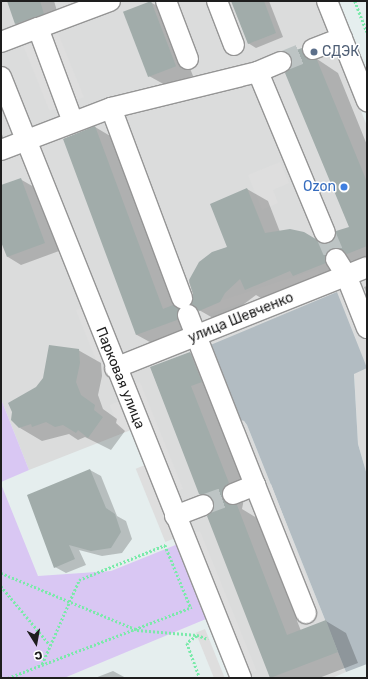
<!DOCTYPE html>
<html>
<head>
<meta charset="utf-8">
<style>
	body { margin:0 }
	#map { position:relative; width:368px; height:679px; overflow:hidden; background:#e5eeee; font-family:Rubik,sans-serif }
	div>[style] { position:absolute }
	.residential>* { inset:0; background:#dbdcdc }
	.construction>* { inset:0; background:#b2bcc2 }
	.park>* { inset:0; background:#d9c7f3 }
	.parking>* { inset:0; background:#dedede; transform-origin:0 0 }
	.shadow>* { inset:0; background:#0003 }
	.building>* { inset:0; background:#a1acaa; transform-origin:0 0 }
	.minor-tunnel>* { height:20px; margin-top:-10px; transform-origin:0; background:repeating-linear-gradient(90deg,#bdc4c4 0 20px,transparent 0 30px) }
	.path>* { height:2.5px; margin-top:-1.25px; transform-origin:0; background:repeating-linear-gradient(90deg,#7aeaaa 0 2px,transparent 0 4px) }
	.roads { filter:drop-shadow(1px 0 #959595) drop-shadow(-1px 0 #959595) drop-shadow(0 1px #959595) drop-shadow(0 -1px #959595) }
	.minor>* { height:20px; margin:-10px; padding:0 10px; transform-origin:10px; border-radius:10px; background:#fff }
	.dots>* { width:11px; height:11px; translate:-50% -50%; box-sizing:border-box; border:2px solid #fff; border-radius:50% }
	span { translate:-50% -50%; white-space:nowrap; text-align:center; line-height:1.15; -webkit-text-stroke:3px #fff; paint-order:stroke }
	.service-label { font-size:14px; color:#4e5e75 }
	.left { translate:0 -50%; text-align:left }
	.shop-label { font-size:14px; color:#366cbe }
	.right { translate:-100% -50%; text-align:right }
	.street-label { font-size:14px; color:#1e1e1e }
	.frame { position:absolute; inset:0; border:2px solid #1e1e1e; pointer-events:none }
	.north { position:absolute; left:16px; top:623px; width:40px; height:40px; -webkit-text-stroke:3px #fff; paint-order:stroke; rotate:169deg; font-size:11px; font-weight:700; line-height:16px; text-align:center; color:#1e1e1e }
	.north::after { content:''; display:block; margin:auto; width:14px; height:18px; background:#1e1e1e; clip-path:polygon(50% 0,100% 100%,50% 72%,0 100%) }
</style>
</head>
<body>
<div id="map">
	<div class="residential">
		<div style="clip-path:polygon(1px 1px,317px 1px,367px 126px,367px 475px,358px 444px,354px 373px,367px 368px,242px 419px,247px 425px,346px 672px,332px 678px,246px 678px,1px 63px)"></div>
		<div style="clip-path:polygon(1px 102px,131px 430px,29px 470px,1px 399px)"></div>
	</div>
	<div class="construction">
		<div style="clip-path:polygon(337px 292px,367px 368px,354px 374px,358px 444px,367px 475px,367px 664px,346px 672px,247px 425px,244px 421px,236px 418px,208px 346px)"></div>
	</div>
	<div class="park">
		<div style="clip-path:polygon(1px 399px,29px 470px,1px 482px)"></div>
		<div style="clip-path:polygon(1px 484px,38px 576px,111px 571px,178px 544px,206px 619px,64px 678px,1px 678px)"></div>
	</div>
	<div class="parking">
		<div style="left:58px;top:33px;width:69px;height:37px;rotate:68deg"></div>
		<div style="clip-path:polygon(280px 162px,289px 183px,273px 190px,278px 203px,262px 210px,248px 175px)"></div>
		<div style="left:318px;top:269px;width:9px;height:123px;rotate:72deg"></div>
		<div style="left:86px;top:306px;width:56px;height:11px;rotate:68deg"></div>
		<div style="left:140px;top:382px;width:115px;height:11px;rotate:68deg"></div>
		<div style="left:120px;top:401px;width:30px;height:11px;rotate:69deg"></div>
		<div style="left:145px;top:465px;width:79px;height:10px;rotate:68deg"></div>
		<div style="left:271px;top:484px;width:127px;height:12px;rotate:69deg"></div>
		<div style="left:200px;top:531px;width:151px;height:11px;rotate:68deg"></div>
		<div style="left:205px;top:629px;width:53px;height:10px;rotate:68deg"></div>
	</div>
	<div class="shadow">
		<div style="clip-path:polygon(8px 1px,54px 1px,61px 24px,34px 34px,16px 24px)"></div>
		<div style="clip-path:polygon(232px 1px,269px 1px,283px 37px,256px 48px,248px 43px)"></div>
		<div style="clip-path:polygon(150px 2px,168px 12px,193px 76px,167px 86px,149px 76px)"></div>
		<div style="clip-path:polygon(302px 49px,338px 73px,367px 145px,367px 265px,359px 260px,351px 261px,346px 266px,266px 301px,256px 295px,220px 322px,199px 310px,189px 282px,200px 263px,228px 247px,247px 189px,268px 201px,280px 232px,325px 245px,335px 241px,350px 228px)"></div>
		<div style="clip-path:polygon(95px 127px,117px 140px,181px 310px,200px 322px,159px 347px,137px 335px,64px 139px)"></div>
		<div style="clip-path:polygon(1px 132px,7px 147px,1px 149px)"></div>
		<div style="clip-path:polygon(20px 179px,34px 187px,59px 251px,21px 265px,8px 257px,1px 240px,1px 186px)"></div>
		<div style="clip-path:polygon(367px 286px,367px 294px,364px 287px)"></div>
		<div style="clip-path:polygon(78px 350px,101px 363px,102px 376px,98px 395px,103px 409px,117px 419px,116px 423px,125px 431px,111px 450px,85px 437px,78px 440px,69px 434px,42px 441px,20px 428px,36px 388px)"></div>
		<div style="clip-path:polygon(190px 353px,210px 364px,249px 495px,244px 499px,242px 509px,257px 518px,301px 631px,326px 621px,346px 633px,358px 663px,319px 678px,270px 677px,213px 512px,215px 502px,200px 494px,151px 368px)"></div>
		<div style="clip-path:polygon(90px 470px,101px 476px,117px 516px,126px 521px,132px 539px,122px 553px,102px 556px,79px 550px,86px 565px,66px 573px,55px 567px)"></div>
		<div style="clip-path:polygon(113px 671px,126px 678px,95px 678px)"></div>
	</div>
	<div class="building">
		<div style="clip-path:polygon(7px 1px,40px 1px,44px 14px,15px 24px)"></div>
		<div style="left:151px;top:1px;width:70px;height:30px;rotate:69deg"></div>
		<div style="clip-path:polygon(231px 1px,264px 1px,276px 33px,248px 44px)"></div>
		<div style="clip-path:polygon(302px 48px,306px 58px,317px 60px,367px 182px,367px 246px,347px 254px,341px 249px,330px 249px,326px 254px,326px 263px,293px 276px,290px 271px,245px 290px,240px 279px,225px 293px,220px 302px,199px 311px,191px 304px,193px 294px,189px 280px,199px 262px,212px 252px,227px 247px,210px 204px,247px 188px,265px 233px,290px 229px,304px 232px,324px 244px,334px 240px,336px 231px,349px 227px,285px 73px,292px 64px,288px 53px)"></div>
		<div style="clip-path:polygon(95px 126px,163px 309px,173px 305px,179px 309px,177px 320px,136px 335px,63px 139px)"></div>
		<div style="clip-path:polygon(21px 178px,45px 243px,7px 257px,1px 242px,1px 185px)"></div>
		<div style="clip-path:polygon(49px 345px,79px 349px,80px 363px,76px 382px,81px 395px,95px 405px,94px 410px,103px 417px,88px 438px,78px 430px,76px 433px,63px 425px,55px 427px,46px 422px,32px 427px,31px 424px,19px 428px,11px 420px,12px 412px,8px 403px,36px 387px,43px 378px)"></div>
		<div style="clip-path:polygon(190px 352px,202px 382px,191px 386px,229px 483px,224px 487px,222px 498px,226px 503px,237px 505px,287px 635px,326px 620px,338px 652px,270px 678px,207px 516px,212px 512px,214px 501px,210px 496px,199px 494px,150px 367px)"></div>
		<div style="clip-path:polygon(90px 469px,106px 508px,115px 514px,121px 532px,111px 548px,91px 551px,69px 545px,75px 559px,54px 568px,27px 495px)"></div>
	</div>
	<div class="minor-tunnel">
		<div style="left:281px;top:62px;width:35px;rotate:-22deg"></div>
		<div style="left:325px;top:233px;width:28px;rotate:67deg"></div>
		<div style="left:203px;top:505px;width:32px;rotate:-20deg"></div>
	</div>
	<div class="path">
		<div style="left:355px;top:1px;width:33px;rotate:69deg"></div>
		<div style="left:1px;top:573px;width:147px;rotate:22.7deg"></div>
		<div style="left:137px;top:630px;width:60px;rotate:4.8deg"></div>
		<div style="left:197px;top:635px;width:12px;rotate:20deg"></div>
		<div style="left:1px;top:586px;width:77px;rotate:50.3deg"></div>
		<div style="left:197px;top:636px;width:12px;rotate:145deg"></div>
		<div style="left:187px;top:643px;width:37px;rotate:70deg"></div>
		<div style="left:42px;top:664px;width:92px;rotate:-66.2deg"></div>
		<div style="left:79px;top:580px;width:93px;rotate:-22.1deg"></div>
		<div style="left:165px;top:545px;width:68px;rotate:67.6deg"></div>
		<div style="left:8px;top:678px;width:197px;rotate:-21.1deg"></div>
	</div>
	<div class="roads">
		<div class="minor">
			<div style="left:166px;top:1px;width:62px;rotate:69.2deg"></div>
			<div style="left:217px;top:1px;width:47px;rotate:68.9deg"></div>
			<div style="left:327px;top:1px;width:108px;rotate:68.2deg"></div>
			<div style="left:38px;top:28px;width:77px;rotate:-20.6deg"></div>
			<div style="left:1px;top:42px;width:40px;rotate:-21deg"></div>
			<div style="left:38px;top:28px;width:100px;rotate:69.6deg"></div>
			<div style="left:313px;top:49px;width:31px;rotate:-21deg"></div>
			<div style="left:281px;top:62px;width:25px;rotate:157deg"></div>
			<div style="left:258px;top:72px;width:174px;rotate:67.4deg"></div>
			<div style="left:1px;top:77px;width:647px;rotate:68.23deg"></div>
			<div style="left:111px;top:108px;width:151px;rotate:-13.8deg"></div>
			<div style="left:1px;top:150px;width:118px;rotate:-20.9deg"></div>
			<div style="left:111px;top:108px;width:203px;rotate:69.5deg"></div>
			<div style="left:336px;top:259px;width:19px;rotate:58deg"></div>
			<div style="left:346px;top:275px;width:57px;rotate:68.4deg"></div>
			<div style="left:188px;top:315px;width:183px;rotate:68.5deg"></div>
			<div style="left:115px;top:368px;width:271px;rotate:-21.8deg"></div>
			<div style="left:233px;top:494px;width:24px;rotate:-22deg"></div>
			<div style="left:255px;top:485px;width:138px;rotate:68.3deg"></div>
			<div style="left:175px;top:516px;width:30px;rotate:-21deg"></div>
		</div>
	</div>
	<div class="dots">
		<div style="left:314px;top:52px;background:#5c6f8a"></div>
		<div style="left:344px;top:187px;background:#3f7fe0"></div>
	</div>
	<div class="service-label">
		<span class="left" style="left:322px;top:52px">СДЭК</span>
	</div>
	<div class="shop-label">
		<span class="right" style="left:336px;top:187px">Ozon</span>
	</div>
	<div class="street-label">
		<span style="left:241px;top:318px;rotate:-22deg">улица Шевченко</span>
		<span style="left:120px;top:378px;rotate:68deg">Парковая улица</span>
	</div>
	<div class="frame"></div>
	<div class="north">С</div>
</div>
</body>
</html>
